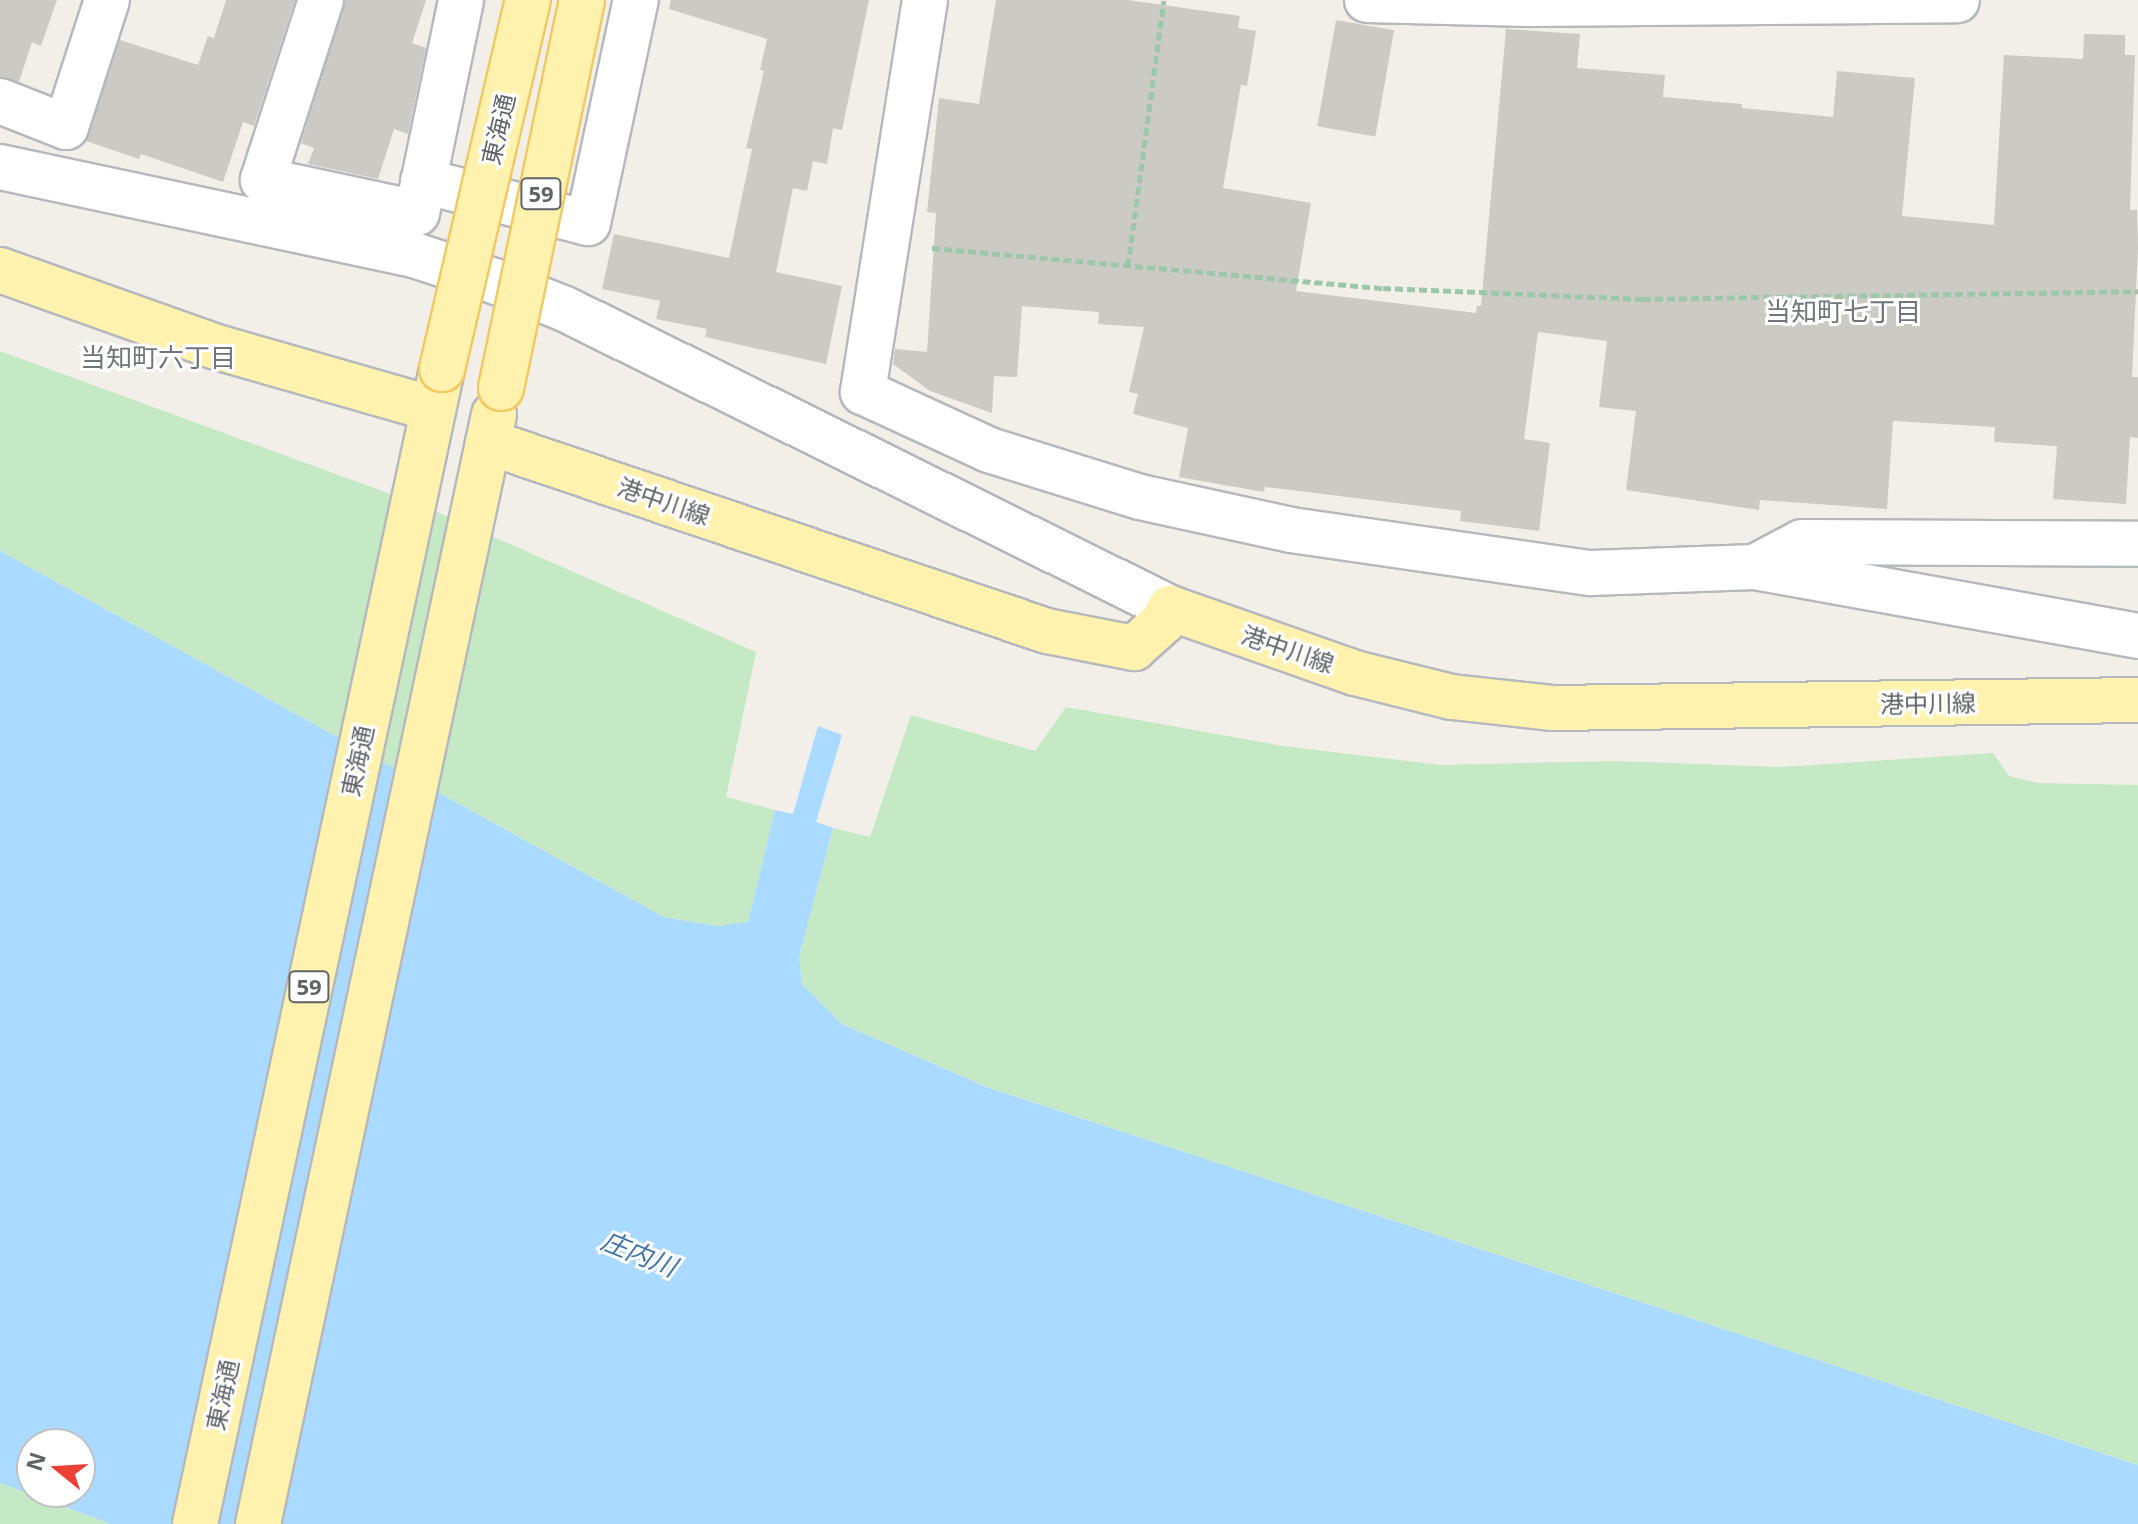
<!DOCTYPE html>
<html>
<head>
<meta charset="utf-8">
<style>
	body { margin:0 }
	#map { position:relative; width:2138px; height:1524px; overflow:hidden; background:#f1efe8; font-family:"Open Sans","Noto Sans JP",sans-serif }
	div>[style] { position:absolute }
	.green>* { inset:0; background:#c5e8c5 }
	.water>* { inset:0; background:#aadaff }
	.building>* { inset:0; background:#cccac5; transform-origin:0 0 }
	.path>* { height:5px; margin-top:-2.5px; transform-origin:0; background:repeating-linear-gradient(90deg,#9cc7a9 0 8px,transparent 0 12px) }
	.roads { filter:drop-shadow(2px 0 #b5b8bc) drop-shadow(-2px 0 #b5b8bc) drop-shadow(0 2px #b5b8bc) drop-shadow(0 -2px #b5b8bc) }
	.minor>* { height:44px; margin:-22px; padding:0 22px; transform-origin:22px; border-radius:22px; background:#fff }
	.major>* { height:44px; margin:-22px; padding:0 22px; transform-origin:22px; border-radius:22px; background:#fff2af }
	.bridges { filter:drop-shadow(2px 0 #f2c960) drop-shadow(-2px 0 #f2c960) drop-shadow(0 2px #f2c960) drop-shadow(0 -2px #f2c960) }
	.major-bridge>* { height:44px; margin:-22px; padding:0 22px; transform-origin:22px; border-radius:22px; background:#fff2af }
	span { translate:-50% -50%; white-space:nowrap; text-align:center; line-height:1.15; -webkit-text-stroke:6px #fff; paint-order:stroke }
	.shield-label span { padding:2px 6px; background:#fff; border:2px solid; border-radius:6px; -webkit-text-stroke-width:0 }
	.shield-label { font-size:22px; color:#5f6368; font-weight:700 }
	.street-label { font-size:24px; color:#5f6368 }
	.neighbourhood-label { font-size:26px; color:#70757a }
	.water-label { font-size:26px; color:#4174aa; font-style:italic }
	.north { position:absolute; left:16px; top:1428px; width:80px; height:80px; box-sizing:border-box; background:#fff; border:2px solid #bfc1c3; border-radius:50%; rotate:288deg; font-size:22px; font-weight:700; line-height:32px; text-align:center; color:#5f6368 }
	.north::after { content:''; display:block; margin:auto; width:28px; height:36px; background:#ea4335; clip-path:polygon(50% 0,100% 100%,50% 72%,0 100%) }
</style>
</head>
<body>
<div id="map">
	<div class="green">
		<div style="clip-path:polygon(0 351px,423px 506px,756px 652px,726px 797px,775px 810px,748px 923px,717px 926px,664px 917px,0 551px)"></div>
		<div style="clip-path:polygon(1066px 707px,1283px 746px,1441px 765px,1615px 761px,1782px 767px,1993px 753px,2009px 776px,2037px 783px,2138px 785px,2138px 1465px,989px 1088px,842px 1024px,802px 984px,799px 957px,833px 828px,870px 837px,911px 715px,1035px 751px)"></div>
		<div style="clip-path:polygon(0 1483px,34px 1496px,111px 1524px,0 1524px)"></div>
	</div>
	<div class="water">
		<div style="clip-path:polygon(evenodd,0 551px,664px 917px,717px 926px,748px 922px,775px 810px,793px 814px,818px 726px,842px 735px,816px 822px,833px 828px,799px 957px,802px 984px,842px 1024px,989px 1088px,2138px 1465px,2138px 1524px,111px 1524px,0 1483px,0 551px,32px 1444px,80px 1444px,80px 1492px,32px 1492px,32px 1444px)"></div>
	</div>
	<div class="building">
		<div style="clip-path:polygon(0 0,57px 0,41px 46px,32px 42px,19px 82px,0 77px)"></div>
		<div style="clip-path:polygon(226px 0,295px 0,254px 126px,243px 122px,223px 182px,141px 154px,139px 159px,86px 141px,120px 40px,198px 65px,208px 36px,214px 38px)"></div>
		<div style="clip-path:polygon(345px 0,426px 0,412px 43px,426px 48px,408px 134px,394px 129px,378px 179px,308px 164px,314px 148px,301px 143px)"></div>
		<div style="clip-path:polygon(671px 0,869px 0,842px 130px,833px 128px,827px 164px,813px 161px,807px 191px,793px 188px,776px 272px,842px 286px,826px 364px,705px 337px,707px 329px,656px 319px,660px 301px,602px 289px,614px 234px,729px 258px,752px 149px,746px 148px,764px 71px,760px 70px,767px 39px,669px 9px)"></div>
		<div style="clip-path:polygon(996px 0,1128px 0,1240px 16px,1238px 28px,1256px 31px,1247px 86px,1241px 85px,1223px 188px,1311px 203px,1296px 291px,1476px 313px,1477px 306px,1481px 306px,1506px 29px,1580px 34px,1577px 68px,1665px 75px,1663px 97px,1742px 104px,1742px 108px,1833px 117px,1837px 71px,1915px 78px,1902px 216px,1994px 225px,2004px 55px,2083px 59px,2084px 34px,2125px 35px,2125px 55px,2135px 55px,2130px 210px,2137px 210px,2138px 247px,2132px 377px,2138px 377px,2138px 438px,2130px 437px,2126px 504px,2053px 499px,2057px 446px,1994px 442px,1995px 427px,1893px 421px,1887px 509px,1760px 500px,1759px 510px,1626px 490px,1636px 411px,1599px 407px,1607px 341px,1538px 332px,1524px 439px,1550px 443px,1539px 531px,1460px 521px,1461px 511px,1265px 487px,1264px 492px,1179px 477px,1188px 428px,1133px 414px,1138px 394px,1129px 392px,1144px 327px,1098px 324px,1099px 312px,1022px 306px,1017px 377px,994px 376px,992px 413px,930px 391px,893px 364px,895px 349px,927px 352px,936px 213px,927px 212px,939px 98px,979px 104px)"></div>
		<div style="left:1336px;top:20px;width:59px;height:108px;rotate:10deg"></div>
	</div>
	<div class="path">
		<div style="left:932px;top:248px;width:453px;rotate:5.1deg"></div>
		<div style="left:1383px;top:288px;width:260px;rotate:2.4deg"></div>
		<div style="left:1643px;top:299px;width:495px;rotate:-0.9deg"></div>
		<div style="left:1128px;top:266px;width:268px;rotate:-82.3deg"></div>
	</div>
	<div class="roads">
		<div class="minor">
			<div style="left:321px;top:0;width:189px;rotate:107.9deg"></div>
			<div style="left:263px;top:180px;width:157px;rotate:12.1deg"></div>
			<div style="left:417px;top:213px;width:217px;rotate:-78.3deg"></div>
			<div style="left:925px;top:0;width:397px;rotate:99deg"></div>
			<div style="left:863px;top:392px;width:139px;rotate:24.7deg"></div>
			<div style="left:989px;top:450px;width:158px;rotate:17.3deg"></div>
			<div style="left:1140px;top:497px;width:155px;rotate:12.3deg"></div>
			<div style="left:1291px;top:530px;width:303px;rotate:8.2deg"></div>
			<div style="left:1591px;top:573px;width:164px;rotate:-2.1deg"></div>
			<div style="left:1755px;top:567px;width:53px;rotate:-28deg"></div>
			<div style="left:1802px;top:542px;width:336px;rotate:0.3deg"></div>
			<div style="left:1367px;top:0;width:161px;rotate:1.4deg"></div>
			<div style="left:1528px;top:4px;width:429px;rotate:-0.5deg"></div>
			<div style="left:0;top:101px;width:71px;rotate:21.5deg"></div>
			<div style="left:66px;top:127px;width:133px;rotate:-72.1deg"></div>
			<div style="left:0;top:167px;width:423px;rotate:12deg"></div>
			<div style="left:414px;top:255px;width:84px;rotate:18deg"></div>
			<div style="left:494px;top:281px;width:76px;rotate:21.5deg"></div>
			<div style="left:565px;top:309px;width:675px;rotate:26.3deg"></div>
			<div style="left:423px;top:181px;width:170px;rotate:14.3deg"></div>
			<div style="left:588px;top:223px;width:228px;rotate:-77.9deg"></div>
			<div style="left:1755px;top:567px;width:389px;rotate:10.2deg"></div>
		</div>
		<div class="major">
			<div style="left:0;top:270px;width:226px;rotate:19.6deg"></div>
			<div style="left:213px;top:346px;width:229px;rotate:16deg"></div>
			<div style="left:488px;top:442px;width:590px;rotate:18.68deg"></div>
			<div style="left:1047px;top:631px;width:89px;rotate:11.1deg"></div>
			<div style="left:1134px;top:648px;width:39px;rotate:-42deg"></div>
			<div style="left:1163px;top:622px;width:16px;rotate:-63deg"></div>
			<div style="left:1170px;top:608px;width:196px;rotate:19.4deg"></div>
			<div style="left:1355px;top:673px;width:100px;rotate:13.9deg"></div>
			<div style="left:1452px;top:697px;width:100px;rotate:6.3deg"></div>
			<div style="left:1551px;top:708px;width:587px;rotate:-0.78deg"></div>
			<div style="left:195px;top:1524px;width:1181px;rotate:-77.93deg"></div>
			<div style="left:258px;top:1524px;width:1134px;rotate:-77.99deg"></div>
		</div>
	</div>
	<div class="bridges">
		<div class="major-bridge">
			<div style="left:442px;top:369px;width:379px;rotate:-76.9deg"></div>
			<div style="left:501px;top:388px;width:396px;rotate:-78.2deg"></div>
		</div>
	</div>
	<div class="shield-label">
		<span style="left:541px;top:194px">59</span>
		<span style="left:309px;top:987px">59</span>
	</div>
	<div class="street-label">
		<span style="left:498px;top:129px;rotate:-77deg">東海通</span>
		<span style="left:664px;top:501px;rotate:19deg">港中川線</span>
		<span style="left:1288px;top:649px;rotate:19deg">港中川線</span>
		<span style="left:1928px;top:703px;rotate:-1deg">港中川線</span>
		<span style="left:357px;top:761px;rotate:-78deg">東海通</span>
		<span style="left:222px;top:1395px;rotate:-78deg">東海通</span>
	</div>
	<div class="neighbourhood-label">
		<span style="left:1843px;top:312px">当知町七丁目</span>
		<span style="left:158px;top:358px">当知町六丁目</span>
	</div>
	<div class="water-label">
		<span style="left:639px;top:1254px;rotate:22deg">庄内川</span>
	</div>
	<div class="north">N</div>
</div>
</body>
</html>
